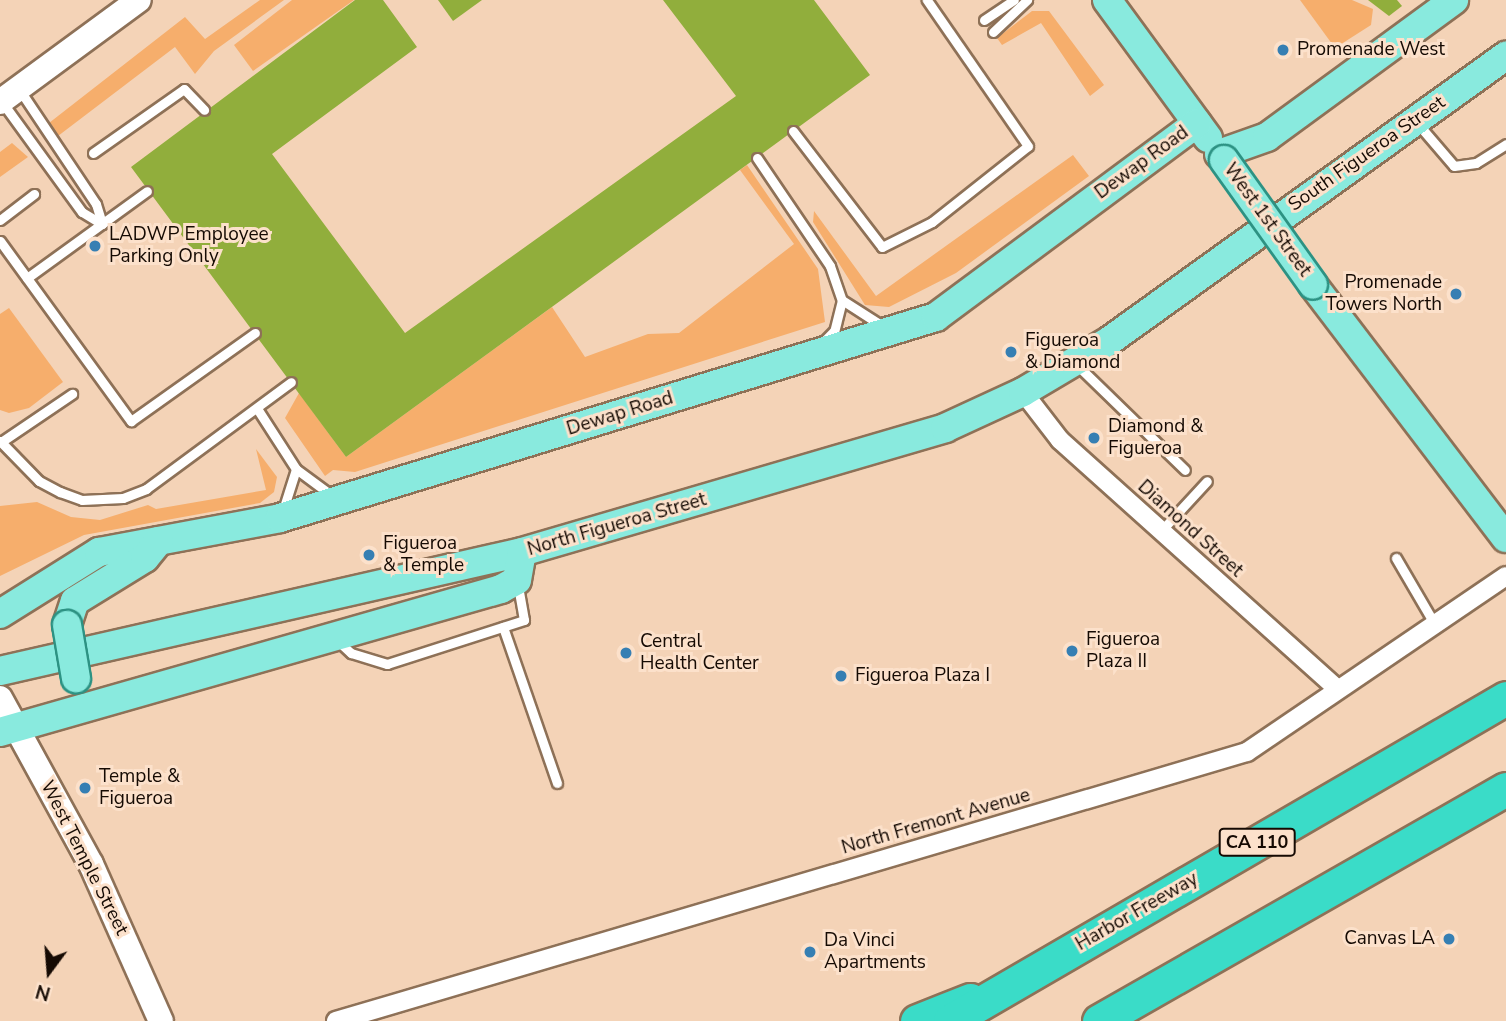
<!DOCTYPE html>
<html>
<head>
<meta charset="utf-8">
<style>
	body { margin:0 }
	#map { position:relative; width:1506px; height:1021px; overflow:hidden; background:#f4d3b7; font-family:"Nunito Sans",sans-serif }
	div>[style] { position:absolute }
	.green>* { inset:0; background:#f6ae6c }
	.water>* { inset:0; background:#91ae3c }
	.roads { filter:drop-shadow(2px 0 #8e7157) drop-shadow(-2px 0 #8e7157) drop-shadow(0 2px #8e7157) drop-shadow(0 -2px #8e7157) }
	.lane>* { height:9px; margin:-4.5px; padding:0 4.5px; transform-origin:4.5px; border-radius:4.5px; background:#fff }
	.street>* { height:18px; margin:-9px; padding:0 9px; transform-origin:9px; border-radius:9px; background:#fff }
	.secondary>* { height:24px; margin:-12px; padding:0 12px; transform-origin:12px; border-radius:12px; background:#fff }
	.primary>* { height:28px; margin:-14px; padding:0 14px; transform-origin:14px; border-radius:14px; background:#89eade }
	.highway>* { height:33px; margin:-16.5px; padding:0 16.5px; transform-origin:16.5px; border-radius:16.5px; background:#3adcc8 }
	.bridges { filter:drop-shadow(2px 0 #2d9283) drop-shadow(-2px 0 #2d9283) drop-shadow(0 2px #2d9283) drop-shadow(0 -2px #2d9283) }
	.primary-bridge>* { height:28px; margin:-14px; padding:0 14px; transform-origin:14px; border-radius:14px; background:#89eade }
	.dots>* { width:19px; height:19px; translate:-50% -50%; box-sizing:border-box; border:4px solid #fce1cb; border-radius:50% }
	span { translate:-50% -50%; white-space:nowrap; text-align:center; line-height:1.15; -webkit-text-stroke:6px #fce1cb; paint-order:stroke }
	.shield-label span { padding:2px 5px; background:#fce1cb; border:2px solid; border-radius:5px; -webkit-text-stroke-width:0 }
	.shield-label { font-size:18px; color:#150a03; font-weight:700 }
	.poi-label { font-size:19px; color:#150a03 }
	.left { translate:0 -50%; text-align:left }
	.right { translate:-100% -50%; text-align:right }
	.street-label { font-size:19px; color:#150a03 }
	.north { position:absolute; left:14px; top:937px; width:70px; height:70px; -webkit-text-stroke:5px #fce1cb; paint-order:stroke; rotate:196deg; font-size:19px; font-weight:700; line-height:28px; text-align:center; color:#150a03 }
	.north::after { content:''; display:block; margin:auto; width:24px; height:32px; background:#150a03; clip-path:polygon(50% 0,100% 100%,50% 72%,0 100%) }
</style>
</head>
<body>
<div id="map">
	<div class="green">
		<div style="clip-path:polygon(260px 0,284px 0,214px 51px,195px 74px,175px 47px,58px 136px,49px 123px,185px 17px,205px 39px)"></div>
		<div style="clip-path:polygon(292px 0,354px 0,253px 71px,234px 45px)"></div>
		<div style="clip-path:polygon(1300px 0,1352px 0,1373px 9px,1371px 25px,1335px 48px)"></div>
		<div style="clip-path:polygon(1032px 11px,1049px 11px,1104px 85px,1090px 96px,1041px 23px,1002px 45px,997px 38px)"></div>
		<div style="clip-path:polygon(12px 143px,28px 157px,0 177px,0 152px)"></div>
		<div style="clip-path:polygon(1073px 155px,1089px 176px,956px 273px,889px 307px,865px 305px,813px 222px,814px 211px,876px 296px)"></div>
		<div style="clip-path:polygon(747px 165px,818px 269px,825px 322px,355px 472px,333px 470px,325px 476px,285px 418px,299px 393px,346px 457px,552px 307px,585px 357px,648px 334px,679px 333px,794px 244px,740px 170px)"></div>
		<div style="clip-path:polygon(9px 308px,63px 382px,29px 408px,9px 413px,0 410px,0 314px)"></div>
		<div style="clip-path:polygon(256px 449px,277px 477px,274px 492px,260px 503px,84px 535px,0 576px,0 506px,37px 502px,71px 517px,100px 520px,148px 505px,156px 509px,266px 490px)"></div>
	</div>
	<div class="water">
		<div style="clip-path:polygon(355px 0,383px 0,417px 47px,272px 154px,405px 333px,736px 96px,663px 0,814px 0,870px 75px,346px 457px,131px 167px)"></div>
		<div style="clip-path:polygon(438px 0,482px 0,453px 21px)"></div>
		<div style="clip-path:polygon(1368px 0,1397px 0,1402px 6px,1389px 16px)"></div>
	</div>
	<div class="roads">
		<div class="lane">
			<div style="left:984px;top:20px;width:36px;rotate:-34deg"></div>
			<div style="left:993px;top:32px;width:47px;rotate:-43.3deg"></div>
			<div style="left:19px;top:89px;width:138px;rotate:56.2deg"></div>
			<div style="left:96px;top:204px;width:21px;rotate:73deg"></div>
			<div style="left:2px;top:102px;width:136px;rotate:54deg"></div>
			<div style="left:82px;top:212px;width:23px;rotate:31deg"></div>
			<div style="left:1418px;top:124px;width:55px;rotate:49.4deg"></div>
			<div style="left:1454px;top:166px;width:22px;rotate:-8deg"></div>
			<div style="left:1476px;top:163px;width:36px;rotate:-32deg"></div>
			<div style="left:793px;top:131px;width:146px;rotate:52.5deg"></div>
			<div style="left:882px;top:247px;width:56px;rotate:-26.6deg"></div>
			<div style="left:932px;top:222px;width:122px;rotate:-38.4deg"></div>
			<div style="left:1028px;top:146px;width:178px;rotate:-124.7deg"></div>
			<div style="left:93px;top:153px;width:111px;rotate:-35.1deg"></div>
			<div style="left:184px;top:89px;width:29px;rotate:46deg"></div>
			<div style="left:757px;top:158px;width:130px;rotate:55.9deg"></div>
			<div style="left:830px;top:266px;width:36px;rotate:71deg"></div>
			<div style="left:842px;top:300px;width:32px;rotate:104deg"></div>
			<div style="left:834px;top:331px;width:16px;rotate:135deg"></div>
			<div style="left:0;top:220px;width:43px;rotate:-37.4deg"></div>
			<div style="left:0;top:241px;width:223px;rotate:54deg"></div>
			<div style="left:131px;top:421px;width:152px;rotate:-35.4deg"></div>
			<div style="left:27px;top:278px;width:148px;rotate:-35.9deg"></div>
			<div style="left:842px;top:300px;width:46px;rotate:32.7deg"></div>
			<div style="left:1078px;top:366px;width:149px;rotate:44.2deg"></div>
			<div style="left:258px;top:410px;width:70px;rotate:57.2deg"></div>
			<div style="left:296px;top:469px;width:44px;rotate:36.6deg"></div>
			<div style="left:0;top:441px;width:56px;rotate:45.7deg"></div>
			<div style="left:39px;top:481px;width:24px;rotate:28deg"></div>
			<div style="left:60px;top:492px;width:23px;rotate:20deg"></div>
			<div style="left:82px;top:500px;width:41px;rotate:-2.8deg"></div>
			<div style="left:123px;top:498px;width:25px;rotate:-21deg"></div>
			<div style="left:146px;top:489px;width:180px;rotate:-36.4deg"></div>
			<div style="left:1px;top:442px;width:86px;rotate:-34.1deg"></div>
			<div style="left:283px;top:510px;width:43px;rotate:-72.4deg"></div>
			<div style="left:1160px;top:532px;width:69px;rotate:-47.3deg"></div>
			<div style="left:1396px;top:558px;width:75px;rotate:59.7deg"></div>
			<div style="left:503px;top:627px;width:165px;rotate:70.9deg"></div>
			<div style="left:338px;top:641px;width:18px;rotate:43deg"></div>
			<div style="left:351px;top:653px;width:38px;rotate:17deg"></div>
			<div style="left:387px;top:664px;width:144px;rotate:-17.8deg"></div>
			<div style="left:524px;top:620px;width:36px;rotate:-100deg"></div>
		</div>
		<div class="street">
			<div style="left:1023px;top:392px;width:61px;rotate:52.4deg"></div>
			<div style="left:1060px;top:440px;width:373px;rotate:41.9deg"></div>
			<div style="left:336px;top:1021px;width:950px;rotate:-16.45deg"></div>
			<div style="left:1247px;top:752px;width:313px;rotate:-34.2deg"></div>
		</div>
		<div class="secondary">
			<div style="left:0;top:102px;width:172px;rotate:-36.3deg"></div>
			<div style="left:0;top:698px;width:189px;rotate:61.3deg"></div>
			<div style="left:91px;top:864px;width:172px;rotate:66deg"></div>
		</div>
		<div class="primary">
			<div style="left:1107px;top:0;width:171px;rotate:53.8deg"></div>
			<div style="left:1219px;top:154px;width:51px;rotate:-19.5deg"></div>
			<div style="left:1267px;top:137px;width:232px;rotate:-36.2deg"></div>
			<div style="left:1313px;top:285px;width:318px;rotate:52.7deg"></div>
			<div style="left:0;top:614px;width:117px;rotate:-32.1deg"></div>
			<div style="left:99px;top:552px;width:184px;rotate:-10.6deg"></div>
			<div style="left:280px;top:518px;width:686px;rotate:-17.04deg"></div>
			<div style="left:936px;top:317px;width:325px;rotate:-36.6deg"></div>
			<div style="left:67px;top:625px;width:25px;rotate:-72deg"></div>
			<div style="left:75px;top:601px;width:82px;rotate:-31.6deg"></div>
			<div style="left:145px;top:558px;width:22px;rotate:-51deg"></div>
			<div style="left:0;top:671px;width:535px;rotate:-12.84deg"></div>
			<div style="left:522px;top:552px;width:441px;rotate:-16.3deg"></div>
			<div style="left:945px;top:428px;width:86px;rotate:-24.8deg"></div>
			<div style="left:1023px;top:392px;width:100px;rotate:-30.7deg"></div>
			<div style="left:1109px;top:341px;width:489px;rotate:-35.7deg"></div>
			<div style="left:0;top:732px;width:521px;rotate:-15.93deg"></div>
			<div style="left:501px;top:589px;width:18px;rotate:-29deg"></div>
			<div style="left:517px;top:580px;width:28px;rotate:-80deg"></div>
		</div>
		<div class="highway">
			<div style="left:917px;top:1021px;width:57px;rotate:-21.6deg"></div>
			<div style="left:950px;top:1021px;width:643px;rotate:-30.15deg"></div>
			<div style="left:1099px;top:1021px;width:468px;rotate:-29.7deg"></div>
		</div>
	</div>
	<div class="bridges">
		<div class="primary-bridge">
			<div style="left:1224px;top:160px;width:153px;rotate:54.5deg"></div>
			<div style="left:67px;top:625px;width:54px;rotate:80.4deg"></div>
		</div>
	</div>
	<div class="dots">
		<div style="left:1283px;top:50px;background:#367fb3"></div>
		<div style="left:95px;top:246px;background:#367fb3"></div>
		<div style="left:1456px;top:294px;background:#367fb3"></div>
		<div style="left:1011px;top:352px;background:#367fb3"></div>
		<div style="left:1094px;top:438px;background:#367fb3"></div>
		<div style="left:369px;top:555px;background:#367fb3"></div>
		<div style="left:1072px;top:651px;background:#367fb3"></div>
		<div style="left:626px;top:653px;background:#367fb3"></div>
		<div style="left:841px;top:676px;background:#367fb3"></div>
		<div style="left:85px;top:788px;background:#367fb3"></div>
		<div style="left:1449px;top:939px;background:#367fb3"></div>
		<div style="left:810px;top:952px;background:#367fb3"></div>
	</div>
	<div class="shield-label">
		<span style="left:1257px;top:842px">CA 110</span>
	</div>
	<div class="poi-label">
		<span class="left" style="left:1297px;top:50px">Promenade West</span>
		<span class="left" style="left:109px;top:246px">LADWP Employee<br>Parking Only</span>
		<span class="right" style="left:1442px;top:294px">Promenade<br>Towers North</span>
		<span class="left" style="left:1025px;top:352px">Figueroa<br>&amp; Diamond</span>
		<span class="left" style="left:1108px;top:438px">Diamond &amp;<br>Figueroa</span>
		<span class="left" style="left:383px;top:555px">Figueroa<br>&amp; Temple</span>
		<span class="left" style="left:1086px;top:651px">Figueroa<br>Plaza II</span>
		<span class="left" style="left:640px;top:653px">Central<br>Health Center</span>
		<span class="left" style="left:855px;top:676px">Figueroa Plaza I</span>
		<span class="left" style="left:99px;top:788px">Temple &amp;<br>Figueroa</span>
		<span class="right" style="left:1435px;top:939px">Canvas LA</span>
		<span class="left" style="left:824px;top:952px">Da Vinci<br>Apartments</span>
	</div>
	<div class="street-label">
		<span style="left:1367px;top:154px;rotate:-35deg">South Figueroa Street</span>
		<span style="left:1142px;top:163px;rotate:-36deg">Dewap Road</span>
		<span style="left:1267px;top:220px;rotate:54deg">West 1st Street</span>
		<span style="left:620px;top:414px;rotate:-17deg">Dewap Road</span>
		<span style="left:617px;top:525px;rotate:-16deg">North Figueroa Street</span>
		<span style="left:1190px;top:529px;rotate:42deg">Diamond Street</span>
		<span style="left:936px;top:822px;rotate:-16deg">North Fremont Avenue</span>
		<span style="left:84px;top:858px;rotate:63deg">West Temple Street</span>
		<span style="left:1137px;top:912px;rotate:-30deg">Harbor Freeway</span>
	</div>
	<div class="north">N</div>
</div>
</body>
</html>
